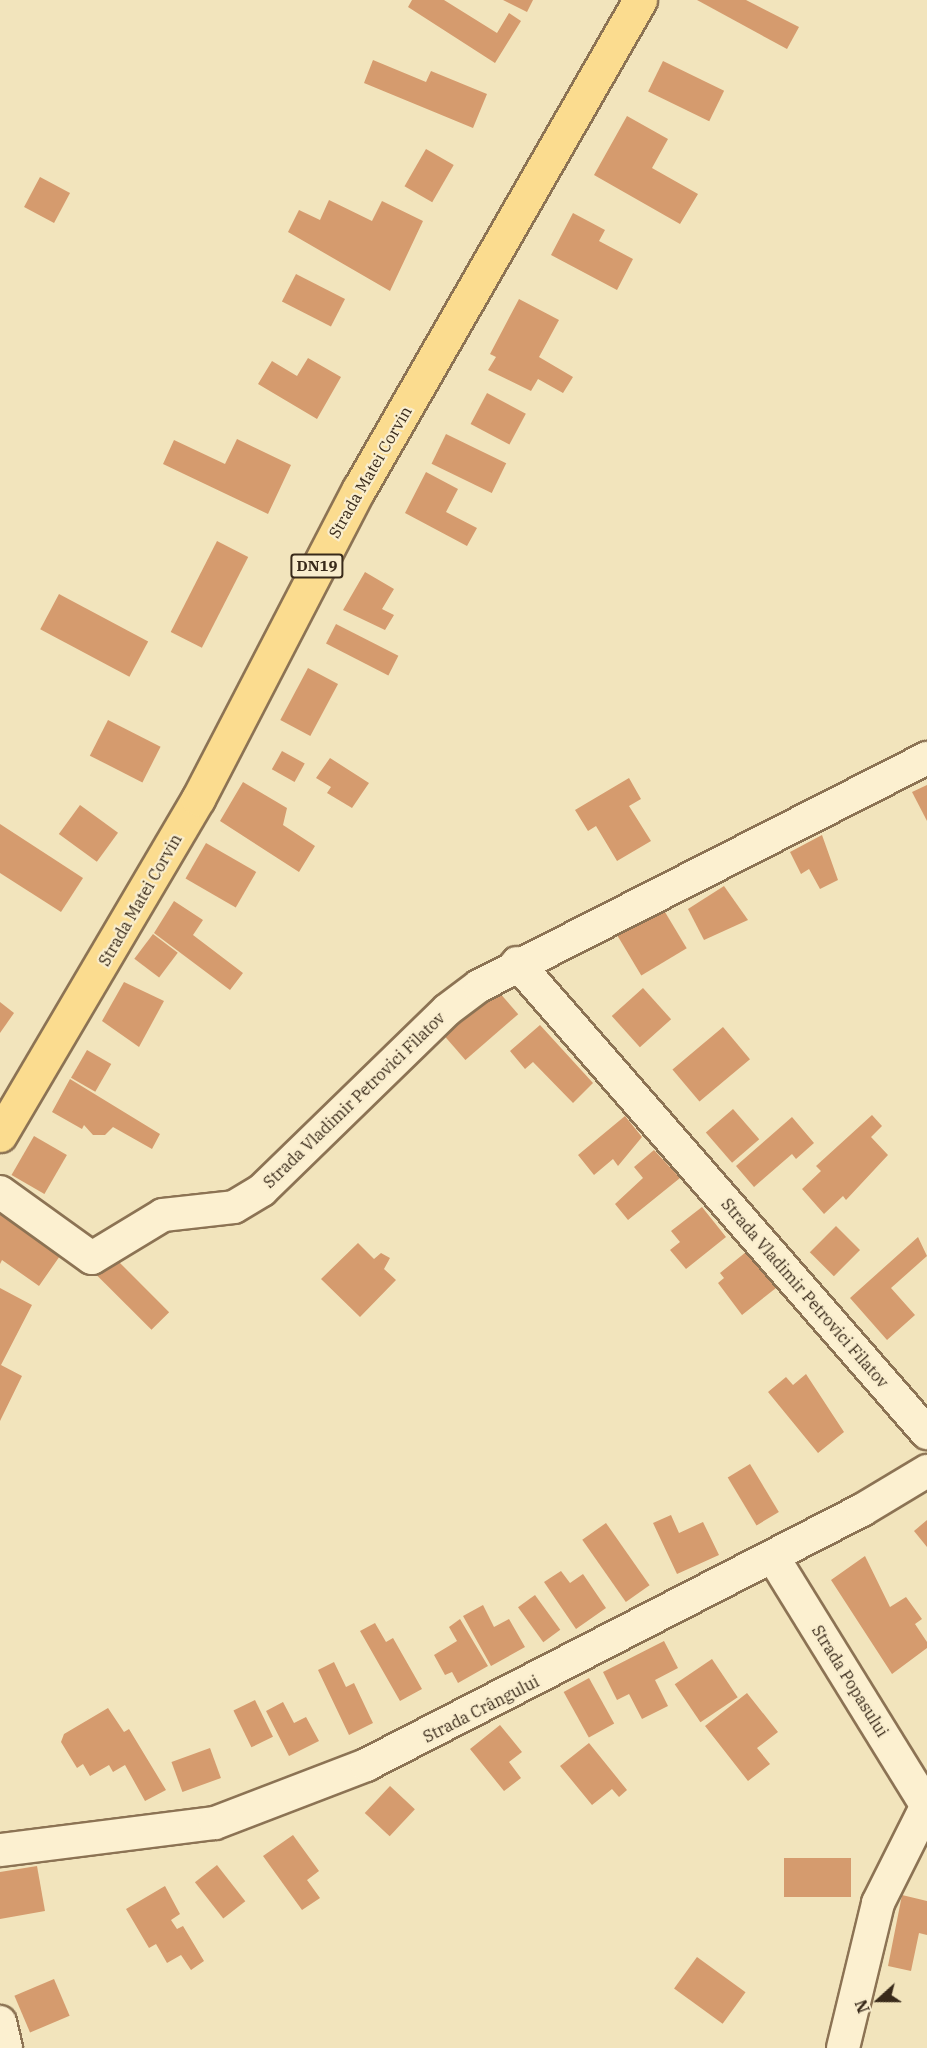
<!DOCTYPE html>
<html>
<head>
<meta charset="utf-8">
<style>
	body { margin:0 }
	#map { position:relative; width:927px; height:2048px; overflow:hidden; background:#f2e4bc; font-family:"IBM Plex Serif",serif }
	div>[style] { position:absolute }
	.building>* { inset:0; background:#d59b6e; transform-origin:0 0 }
	.roads { filter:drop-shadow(2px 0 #8c7354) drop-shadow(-2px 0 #8c7354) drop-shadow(0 2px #8c7354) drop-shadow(0 -2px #8c7354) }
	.minor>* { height:32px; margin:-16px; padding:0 16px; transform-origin:16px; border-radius:16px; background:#fcf0d0 }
	.primary>* { height:33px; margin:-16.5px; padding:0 16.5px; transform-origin:16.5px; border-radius:16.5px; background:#fbdc8f }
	span { translate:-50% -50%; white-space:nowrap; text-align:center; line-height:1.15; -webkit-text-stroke:4.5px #f9edcd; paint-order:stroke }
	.shield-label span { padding:2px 4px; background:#f9edcd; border:2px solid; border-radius:4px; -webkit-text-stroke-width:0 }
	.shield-label { font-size:15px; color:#392a1a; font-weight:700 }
	.street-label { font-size:16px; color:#392a1a }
	.north { position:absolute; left:849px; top:1970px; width:60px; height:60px; -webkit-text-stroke:4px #f9edcd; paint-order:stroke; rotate:249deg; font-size:16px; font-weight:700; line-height:24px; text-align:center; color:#392a1a }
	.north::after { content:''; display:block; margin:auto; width:21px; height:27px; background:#392a1a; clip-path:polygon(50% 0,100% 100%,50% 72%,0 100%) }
</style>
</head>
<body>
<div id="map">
	<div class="building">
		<div style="clip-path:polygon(412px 0,444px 0,497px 33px,509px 13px,521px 21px,495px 63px,408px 7px)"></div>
		<div style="clip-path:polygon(503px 0,533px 0,527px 12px)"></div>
		<div style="clip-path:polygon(697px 0,746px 0,799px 27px,787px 49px)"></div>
		<div style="clip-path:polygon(373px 60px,426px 82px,431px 71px,487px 94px,473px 128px,364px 83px)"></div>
		<div style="left:663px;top:61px;width:68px;height:34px;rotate:26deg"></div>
		<div style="clip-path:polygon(627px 116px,668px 139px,652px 168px,698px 194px,680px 224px,594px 175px)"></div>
		<div style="left:426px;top:149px;width:32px;height:43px;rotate:30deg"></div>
		<div style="left:40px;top:177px;width:34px;height:34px;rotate:28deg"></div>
		<div style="clip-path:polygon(329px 200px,372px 221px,382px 201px,423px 221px,390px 291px,288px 232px,299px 210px,320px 220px)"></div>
		<div style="clip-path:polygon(573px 213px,605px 230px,599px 241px,633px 259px,617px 290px,551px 255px)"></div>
		<div style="left:296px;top:274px;width:55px;height:31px;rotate:27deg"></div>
		<div style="clip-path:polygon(519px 299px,559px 320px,539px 357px,573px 377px,563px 393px,538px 379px,531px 391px,488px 370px,496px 357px,490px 354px)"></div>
		<div style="clip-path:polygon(308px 358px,341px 377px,317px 419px,258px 384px,272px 361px,297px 376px)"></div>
		<div style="left:487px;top:393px;width:44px;height:35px;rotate:28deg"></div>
		<div style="left:446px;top:434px;width:67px;height:33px;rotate:26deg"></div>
		<div style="clip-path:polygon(237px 439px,291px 465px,268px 514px,163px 464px,174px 440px,225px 464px)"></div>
		<div style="clip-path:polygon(426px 472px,458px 489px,446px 512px,477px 528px,467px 546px,405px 513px)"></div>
		<div style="left:217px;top:541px;width:35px;height:102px;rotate:27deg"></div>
		<div style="clip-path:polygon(365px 572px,394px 589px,382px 609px,394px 615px,385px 630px,343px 610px)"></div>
		<div style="left:59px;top:594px;width:101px;height:40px;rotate:28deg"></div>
		<div style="left:336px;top:624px;width:70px;height:22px;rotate:27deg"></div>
		<div style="left:308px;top:668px;width:34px;height:59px;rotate:28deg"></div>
		<div style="left:108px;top:720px;width:59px;height:40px;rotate:27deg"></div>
		<div style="left:282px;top:751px;width:26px;height:21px;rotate:29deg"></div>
		<div style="clip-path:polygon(330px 758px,369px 783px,352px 808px,327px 793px,331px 787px,316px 778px)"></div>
		<div style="clip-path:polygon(629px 778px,641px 799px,629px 806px,651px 841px,617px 861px,596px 826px,588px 831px,575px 810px)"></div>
		<div style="clip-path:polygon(243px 782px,287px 808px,283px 825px,315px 846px,299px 872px,220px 821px)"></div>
		<div style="clip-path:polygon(927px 785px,927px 821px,912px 792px)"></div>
		<div style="left:80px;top:805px;width:47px;height:36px;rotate:36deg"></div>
		<div style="clip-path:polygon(0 824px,83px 878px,61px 912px,0 873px)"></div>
		<div style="clip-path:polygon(822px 835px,838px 880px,820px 889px,809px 869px,801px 874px,790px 852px)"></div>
		<div style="left:206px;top:843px;width:58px;height:41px;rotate:30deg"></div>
		<div style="clip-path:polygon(724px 886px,748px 920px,704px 940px,688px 909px)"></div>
		<div style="clip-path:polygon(174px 901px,203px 920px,193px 935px,243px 973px,230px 990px,154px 933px)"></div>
		<div style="left:662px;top:907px;width:48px;height:53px;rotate:59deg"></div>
		<div style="left:153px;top:934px;width:31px;height:31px;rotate:37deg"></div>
		<div style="clip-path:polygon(124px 982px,164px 1001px,139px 1047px,102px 1021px)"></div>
		<div style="left:492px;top:984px;width:40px;height:70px;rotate:49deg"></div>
		<div style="left:643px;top:988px;width:42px;height:42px;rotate:48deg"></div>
		<div style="clip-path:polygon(0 1002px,14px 1013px,0 1033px)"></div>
		<div style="clip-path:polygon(540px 1025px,593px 1083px,573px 1103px,533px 1062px,525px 1069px,510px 1051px)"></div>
		<div style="left:723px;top:1027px;width:42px;height:66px;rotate:50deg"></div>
		<div style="left:87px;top:1050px;width:28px;height:32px;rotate:30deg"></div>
		<div style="clip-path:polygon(70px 1079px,160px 1134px,152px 1149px,113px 1127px,105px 1135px,93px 1135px,84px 1125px,82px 1129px,52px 1112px)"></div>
		<div style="left:733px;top:1109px;width:40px;height:36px;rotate:49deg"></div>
		<div style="clip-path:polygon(872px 1115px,882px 1126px,871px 1137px,888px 1155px,846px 1200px,843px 1196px,824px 1214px,802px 1189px,821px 1171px,816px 1166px)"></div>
		<div style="clip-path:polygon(625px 1116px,642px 1137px,618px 1166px,613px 1159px,594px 1175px,578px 1155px)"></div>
		<div style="clip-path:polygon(792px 1117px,814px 1143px,796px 1159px,792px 1154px,754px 1187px,736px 1166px)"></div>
		<div style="left:34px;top:1136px;width:38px;height:45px;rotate:30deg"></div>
		<div style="clip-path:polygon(654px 1150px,680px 1178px,628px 1220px,615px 1204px,643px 1178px,634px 1167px)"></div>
		<div style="clip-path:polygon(702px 1207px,726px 1237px,686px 1269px,670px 1250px,680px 1242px,671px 1231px)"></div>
		<div style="clip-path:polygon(0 1210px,62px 1253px,39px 1286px,2px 1260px,0 1264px)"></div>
		<div style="left:836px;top:1226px;width:34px;height:37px;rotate:45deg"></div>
		<div style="clip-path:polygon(918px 1237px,927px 1256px,891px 1288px,915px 1315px,887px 1340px,850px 1298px)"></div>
		<div style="clip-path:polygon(358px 1243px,374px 1259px,381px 1253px,390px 1258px,384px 1269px,396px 1280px,360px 1317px,321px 1279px)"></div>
		<div style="clip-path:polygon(746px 1252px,776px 1288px,742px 1315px,718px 1283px,724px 1278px,720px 1273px)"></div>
		<div style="left:114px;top:1257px;width:78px;height:25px;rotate:45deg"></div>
		<div style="clip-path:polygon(0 1288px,32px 1305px,1px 1365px,22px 1376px,0 1421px)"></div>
		<div style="clip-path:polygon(806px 1374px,844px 1432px,818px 1453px,768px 1392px,786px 1377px,793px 1385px)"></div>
		<div style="left:750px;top:1464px;width:56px;height:26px;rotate:59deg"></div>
		<div style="clip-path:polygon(671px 1515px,679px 1533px,703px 1522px,719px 1555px,677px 1574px,653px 1523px)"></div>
		<div style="clip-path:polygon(927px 1520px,927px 1547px,914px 1531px)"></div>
		<div style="left:606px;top:1523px;width:76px;height:29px;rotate:55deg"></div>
		<div style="clip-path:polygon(865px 1556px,890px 1607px,906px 1597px,922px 1619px,915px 1624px,927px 1642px,927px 1648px,892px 1674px,831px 1580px)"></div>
		<div style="clip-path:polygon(561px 1571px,570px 1583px,583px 1574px,606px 1608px,576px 1629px,544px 1582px)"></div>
		<div style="left:535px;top:1595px;width:43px;height:21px;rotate:54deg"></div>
		<div style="clip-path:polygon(483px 1605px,494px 1627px,509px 1619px,525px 1647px,491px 1666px,463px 1616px)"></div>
		<div style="clip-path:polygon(460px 1619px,488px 1666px,458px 1683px,452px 1672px,445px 1675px,434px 1655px,457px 1641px,449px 1627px)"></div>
		<div style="clip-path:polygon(375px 1623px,386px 1642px,393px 1638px,422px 1689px,400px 1701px,360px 1631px)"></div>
		<div style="clip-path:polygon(664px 1641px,678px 1668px,655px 1680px,668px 1706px,642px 1719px,629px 1694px,617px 1700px,603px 1672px)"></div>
		<div style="left:712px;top:1659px;width:46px;height:45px;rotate:56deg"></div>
		<div style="clip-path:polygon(334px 1662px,346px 1687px,354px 1683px,373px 1723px,349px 1735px,318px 1670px)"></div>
		<div style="left:589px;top:1678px;width:52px;height:29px;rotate:61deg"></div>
		<div style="clip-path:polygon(747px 1693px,778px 1732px,757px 1748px,770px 1764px,748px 1781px,705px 1726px)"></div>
		<div style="left:255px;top:1700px;width:41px;height:24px;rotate:64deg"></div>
		<div style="clip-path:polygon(283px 1702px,294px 1723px,306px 1717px,319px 1741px,289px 1756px,266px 1711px)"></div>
		<div style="clip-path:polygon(108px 1708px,124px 1732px,129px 1729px,166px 1790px,145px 1801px,125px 1765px,113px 1772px,109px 1765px,90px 1776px,83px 1764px,77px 1768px,61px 1742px,64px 1734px)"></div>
		<div style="clip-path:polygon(500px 1725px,522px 1752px,509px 1762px,521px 1778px,504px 1791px,470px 1749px)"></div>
		<div style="clip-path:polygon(589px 1743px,627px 1790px,619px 1797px,612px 1789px,592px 1805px,560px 1766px)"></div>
		<div style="left:210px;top:1748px;width:32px;height:41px;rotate:70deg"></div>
		<div style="left:390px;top:1786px;width:34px;height:37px;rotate:43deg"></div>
		<div style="clip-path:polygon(293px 1835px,319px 1871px,307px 1880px,320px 1898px,302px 1910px,263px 1856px)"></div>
		<div style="left:851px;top:1858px;width:39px;height:67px;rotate:90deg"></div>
		<div style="left:217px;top:1865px;width:46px;height:28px;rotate:52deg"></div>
		<div style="clip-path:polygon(37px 1866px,45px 1911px,0 1919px,0 1872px)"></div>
		<div style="clip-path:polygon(165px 1886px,180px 1914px,171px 1920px,177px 1929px,183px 1926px,204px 1961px,191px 1970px,181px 1955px,167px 1963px,156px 1944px,149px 1948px,126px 1909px)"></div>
		<div style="clip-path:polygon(902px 1895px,927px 1901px,927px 1935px,919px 1933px,911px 1971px,888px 1966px)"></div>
		<div style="left:697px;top:1957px;width:60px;height:39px;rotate:36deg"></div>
		<div style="left:54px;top:1979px;width:40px;height:43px;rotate:67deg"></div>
	</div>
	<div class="roads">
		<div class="minor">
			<div style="left:517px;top:963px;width:624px;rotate:48.9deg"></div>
			<div style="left:0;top:1192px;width:113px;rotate:35.7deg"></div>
			<div style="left:92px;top:1258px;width:83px;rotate:-31.2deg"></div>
			<div style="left:163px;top:1215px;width:71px;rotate:-6.4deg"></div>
			<div style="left:234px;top:1207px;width:33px;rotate:-31deg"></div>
			<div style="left:262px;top:1190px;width:258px;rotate:-44.2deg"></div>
			<div style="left:447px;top:1010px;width:40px;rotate:-37deg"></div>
			<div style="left:479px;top:986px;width:503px;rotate:-26.97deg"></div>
			<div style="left:773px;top:1557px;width:293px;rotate:58.3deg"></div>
			<div style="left:0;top:1850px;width:217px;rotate:-7.2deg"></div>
			<div style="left:215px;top:1823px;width:162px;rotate:-21deg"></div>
			<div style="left:366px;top:1765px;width:558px;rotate:-27.21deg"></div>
			<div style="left:862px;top:1510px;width:76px;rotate:-31deg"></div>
			<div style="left:0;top:2022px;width:27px;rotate:77deg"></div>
			<div style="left:843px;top:2048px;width:149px;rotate:-76.4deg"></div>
			<div style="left:878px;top:1903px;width:110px;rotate:-63.4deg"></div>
		</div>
		<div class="primary">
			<div style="left:0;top:1135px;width:390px;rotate:-59.5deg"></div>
			<div style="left:198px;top:799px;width:349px;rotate:-62.6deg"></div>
			<div style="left:359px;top:489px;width:564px;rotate:-60.12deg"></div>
		</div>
	</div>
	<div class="shield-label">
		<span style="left:317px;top:566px">DN19</span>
	</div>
	<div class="street-label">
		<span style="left:370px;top:472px;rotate:-60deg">Strada Matei Corvin</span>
		<span style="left:140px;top:900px;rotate:-60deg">Strada Matei Corvin</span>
		<span style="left:354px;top:1100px;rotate:-44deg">Strada Vladimir Petrovici Filatov</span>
		<span style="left:805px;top:1293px;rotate:49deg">Strada Vladimir Petrovici Filatov</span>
		<span style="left:850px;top:1681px;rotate:58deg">Strada Popasului</span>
		<span style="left:481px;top:1709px;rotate:-27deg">Strada Crângului</span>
	</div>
	<div class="north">N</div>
</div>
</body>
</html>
